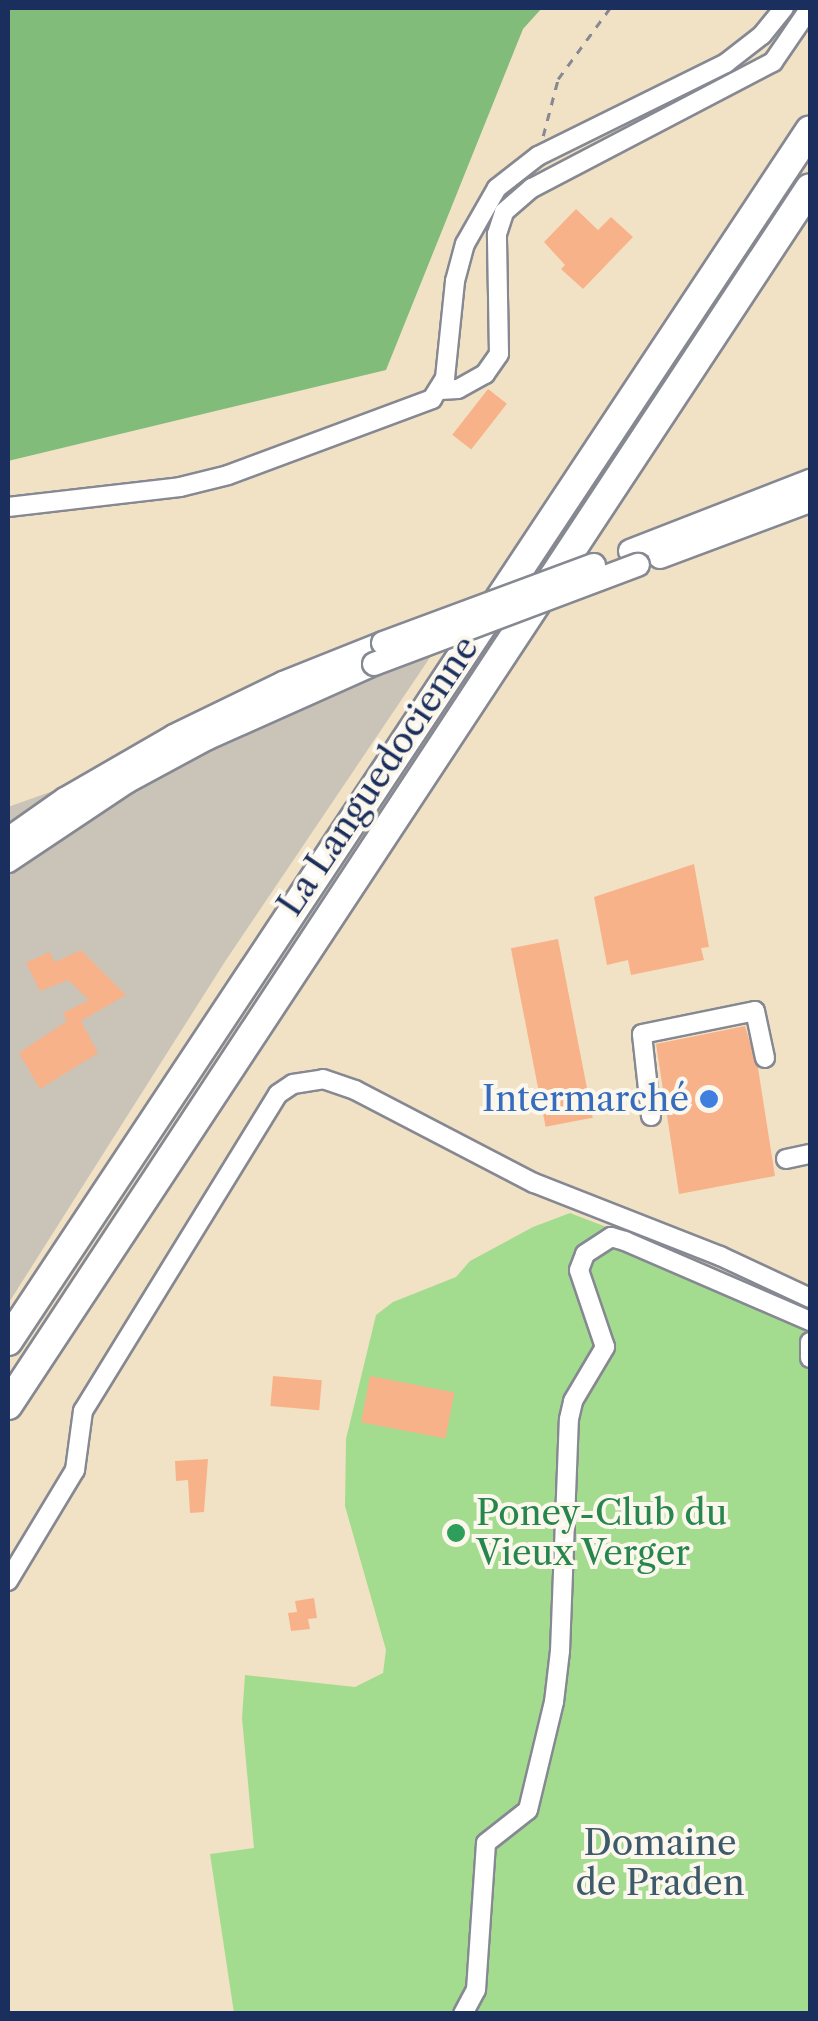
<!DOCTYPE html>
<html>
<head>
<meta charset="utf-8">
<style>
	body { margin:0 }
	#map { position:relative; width:818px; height:2021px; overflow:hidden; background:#f1e2c5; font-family:"Libre Caslon Text",serif }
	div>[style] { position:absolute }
	.industrial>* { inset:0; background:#cac3b8 }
	.green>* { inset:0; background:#a3dc8f }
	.forest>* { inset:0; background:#82bc7a }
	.building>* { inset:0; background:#f8b28a; transform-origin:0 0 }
	.path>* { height:2.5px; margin-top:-1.25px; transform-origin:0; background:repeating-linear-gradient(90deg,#868892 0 8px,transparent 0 16px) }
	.roads { filter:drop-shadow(2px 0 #868892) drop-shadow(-2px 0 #868892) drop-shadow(0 2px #868892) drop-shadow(0 -2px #868892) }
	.minor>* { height:18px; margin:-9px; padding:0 9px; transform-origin:9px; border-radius:9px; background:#fff }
	.major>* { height:22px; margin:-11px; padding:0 11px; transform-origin:11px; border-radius:11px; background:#fff }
	.highway>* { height:28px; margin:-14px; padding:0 14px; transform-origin:14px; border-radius:14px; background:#fff }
	.bridges { filter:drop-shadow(2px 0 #868892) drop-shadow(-2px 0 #868892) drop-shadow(0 2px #868892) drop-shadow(0 -2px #868892) }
	.major-bridge>* { height:22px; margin:-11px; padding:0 11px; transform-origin:11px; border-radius:11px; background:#fff }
	.dots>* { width:28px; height:28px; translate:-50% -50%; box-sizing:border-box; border:5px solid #fbf7ec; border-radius:50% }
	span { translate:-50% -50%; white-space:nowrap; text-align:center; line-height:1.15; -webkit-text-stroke:8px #fbf7ec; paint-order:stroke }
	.street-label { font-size:35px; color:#1b2f5e }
	.shop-label { font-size:35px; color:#366cbe }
	.right { translate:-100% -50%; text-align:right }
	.leisure-label { font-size:35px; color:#27864d }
	.left { translate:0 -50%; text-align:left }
	.park-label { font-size:35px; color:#3d5a6a }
	.frame { position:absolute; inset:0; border:10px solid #1b2f5e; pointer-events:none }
</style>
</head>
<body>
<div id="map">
	<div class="industrial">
		<div style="clip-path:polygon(431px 656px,226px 960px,8px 1304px,8px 807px)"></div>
	</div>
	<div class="green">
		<div style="clip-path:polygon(570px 1213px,682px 1256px,810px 1314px,810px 2013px,234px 2013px,210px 1854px,254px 1848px,242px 1718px,245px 1675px,355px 1687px,383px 1673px,386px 1650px,345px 1506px,346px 1439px,376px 1315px,393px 1302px,456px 1277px,470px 1261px,533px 1227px)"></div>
	</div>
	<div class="forest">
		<div style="clip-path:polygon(8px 8px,542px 8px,523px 29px,386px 370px,8px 461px)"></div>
	</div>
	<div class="building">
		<div style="clip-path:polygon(576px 209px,598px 230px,611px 217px,633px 237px,583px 289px,561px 269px,565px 265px,544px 242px)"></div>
		<div style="left:488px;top:389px;width:24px;height:58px;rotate:38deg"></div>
		<div style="clip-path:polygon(694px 864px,709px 947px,701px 948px,704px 960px,631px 975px,628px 960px,607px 965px,594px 897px)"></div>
		<div style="left:558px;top:939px;width:182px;height:48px;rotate:79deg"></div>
		<div style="clip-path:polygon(81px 950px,126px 995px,81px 1021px,98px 1053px,40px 1089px,19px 1053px,67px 1021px,63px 1013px,89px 1000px,68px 980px,40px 991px,26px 963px,49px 952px,55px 962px)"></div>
		<div style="clip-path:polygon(745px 1026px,758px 1068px,775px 1176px,679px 1194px,656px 1044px)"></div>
		<div style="left:273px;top:1376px;width:49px;height:30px;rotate:5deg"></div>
		<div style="left:370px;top:1376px;width:86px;height:47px;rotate:11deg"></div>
		<div style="clip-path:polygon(208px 1459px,204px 1512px,190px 1513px,188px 1480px,176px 1481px,175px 1461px)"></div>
		<div style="clip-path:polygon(314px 1598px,317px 1618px,308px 1619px,310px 1629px,291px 1631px,288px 1613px,297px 1612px,295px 1601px)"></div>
	</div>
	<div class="path">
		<div style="left:543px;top:136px;width:59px;rotate:-75.3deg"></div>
		<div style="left:558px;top:79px;width:88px;rotate:-53.8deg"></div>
	</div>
	<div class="roads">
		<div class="minor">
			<div style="left:440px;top:390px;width:18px;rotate:-3deg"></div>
			<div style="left:458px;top:389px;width:31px;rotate:-29deg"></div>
			<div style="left:485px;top:374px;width:24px;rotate:-55deg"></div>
			<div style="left:499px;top:354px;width:120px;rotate:-91deg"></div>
			<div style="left:497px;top:234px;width:23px;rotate:-72deg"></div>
			<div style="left:504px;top:212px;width:37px;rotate:-41deg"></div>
			<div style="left:532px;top:188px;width:272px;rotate:-27.6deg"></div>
			<div style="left:773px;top:62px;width:65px;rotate:-55.6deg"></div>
			<div style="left:8px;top:507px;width:173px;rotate:-6.6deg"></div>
			<div style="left:180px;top:487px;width:49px;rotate:-14deg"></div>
			<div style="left:228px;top:475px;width:218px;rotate:-20.4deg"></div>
			<div style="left:432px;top:399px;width:25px;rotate:-58deg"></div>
			<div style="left:445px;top:378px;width:98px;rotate:-84.1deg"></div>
			<div style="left:455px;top:281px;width:38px;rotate:-75deg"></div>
			<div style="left:465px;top:244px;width:64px;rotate:-60.3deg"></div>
			<div style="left:497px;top:188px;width:52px;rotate:-38deg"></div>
			<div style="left:538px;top:156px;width:210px;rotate:-26.3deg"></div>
			<div style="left:726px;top:63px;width:46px;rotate:-37.9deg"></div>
			<div style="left:762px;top:35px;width:35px;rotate:-51deg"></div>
			<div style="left:651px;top:1116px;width:82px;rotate:-96.3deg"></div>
			<div style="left:642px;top:1034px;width:115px;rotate:-11.5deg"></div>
			<div style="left:755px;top:1011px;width:48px;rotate:78deg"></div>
			<div style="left:786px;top:1159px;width:25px;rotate:-12deg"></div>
			<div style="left:810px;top:1342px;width:16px;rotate:90deg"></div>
			<div style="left:8px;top:1581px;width:130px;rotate:-58.9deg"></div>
			<div style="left:75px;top:1470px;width:60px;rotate:-82.3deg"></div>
			<div style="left:83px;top:1411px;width:372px;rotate:-58.4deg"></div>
			<div style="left:278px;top:1094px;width:18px;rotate:-34deg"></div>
			<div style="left:293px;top:1084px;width:30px;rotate:-9deg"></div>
			<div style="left:323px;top:1079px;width:34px;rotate:19deg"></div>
			<div style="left:355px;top:1090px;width:202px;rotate:27.5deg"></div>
			<div style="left:534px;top:1183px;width:200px;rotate:21.4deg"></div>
			<div style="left:720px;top:1256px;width:99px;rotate:25deg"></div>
			<div style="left:463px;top:2014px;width:27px;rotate:-62deg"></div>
			<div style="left:476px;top:1990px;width:147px;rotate:-86.1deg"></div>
			<div style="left:486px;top:1843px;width:53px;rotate:-38.2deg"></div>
			<div style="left:528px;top:1810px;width:111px;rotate:-76.5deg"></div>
			<div style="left:554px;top:1702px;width:51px;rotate:-83.3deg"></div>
			<div style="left:560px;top:1651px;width:232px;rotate:-87.8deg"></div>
			<div style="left:569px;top:1419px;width:18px;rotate:-77deg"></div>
			<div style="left:573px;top:1401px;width:63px;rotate:-59.3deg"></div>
			<div style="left:605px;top:1347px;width:81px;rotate:-108.7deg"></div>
			<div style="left:579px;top:1270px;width:17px;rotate:-69deg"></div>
			<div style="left:585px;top:1254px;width:31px;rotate:-33deg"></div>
			<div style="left:611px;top:1237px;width:15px;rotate:16deg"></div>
			<div style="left:625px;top:1241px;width:202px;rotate:23.4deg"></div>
		</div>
		<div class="major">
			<div style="left:630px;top:551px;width:193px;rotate:-21.3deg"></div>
			<div style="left:660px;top:557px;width:160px;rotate:-20.5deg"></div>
			<div style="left:8px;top:839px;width:70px;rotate:-35.1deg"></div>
			<div style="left:65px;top:799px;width:126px;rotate:-30deg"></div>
			<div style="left:174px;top:736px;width:121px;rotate:-25.9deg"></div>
			<div style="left:283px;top:683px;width:108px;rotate:-21.8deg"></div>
			<div style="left:8px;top:861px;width:144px;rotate:-33.7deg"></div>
			<div style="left:128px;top:781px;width:89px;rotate:-28.3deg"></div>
			<div style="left:206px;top:739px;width:184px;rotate:-24.1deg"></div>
		</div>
		<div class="highway">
			<div style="left:8px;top:1341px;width:1452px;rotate:-56.48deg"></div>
			<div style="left:8px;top:1405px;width:1457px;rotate:-56.62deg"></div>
		</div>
	</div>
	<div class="bridges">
		<div class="major-bridge">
			<div style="left:383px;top:643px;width:225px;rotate:-20.3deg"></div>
			<div style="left:374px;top:664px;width:282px;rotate:-20.6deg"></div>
		</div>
	</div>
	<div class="dots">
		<div style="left:709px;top:1099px;background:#3f7fe0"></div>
		<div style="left:456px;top:1533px;background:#2e9e5b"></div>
	</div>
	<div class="street-label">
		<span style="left:378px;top:776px;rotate:-56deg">La Languedocienne</span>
	</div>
	<div class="shop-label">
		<span class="right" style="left:689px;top:1099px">Intermarché</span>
	</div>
	<div class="leisure-label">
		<span class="left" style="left:476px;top:1533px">Poney-Club du<br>Vieux Verger</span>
	</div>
	<div class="park-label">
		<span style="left:660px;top:1863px">Domaine<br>de Praden</span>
	</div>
	<div class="frame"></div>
</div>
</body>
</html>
